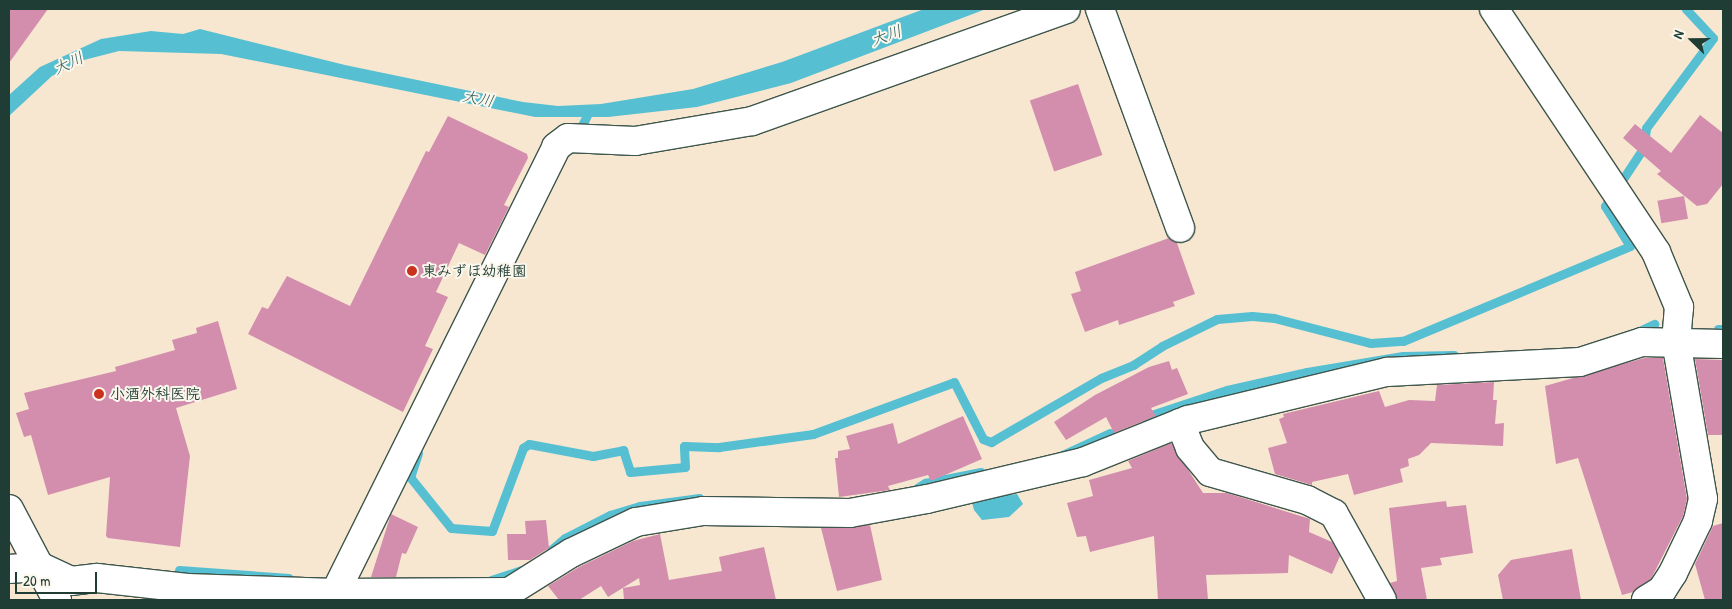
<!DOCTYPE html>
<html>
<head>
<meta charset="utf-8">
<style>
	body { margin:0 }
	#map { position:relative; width:1732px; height:609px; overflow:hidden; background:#f7e7d1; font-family:"Patrick Hand","Klee One",sans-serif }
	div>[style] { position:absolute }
	.water>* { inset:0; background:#56bfd2 }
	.stream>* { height:9px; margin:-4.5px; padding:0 4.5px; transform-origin:4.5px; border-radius:4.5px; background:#56bfd2 }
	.building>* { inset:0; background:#d38ead; transform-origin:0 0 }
	.roads { filter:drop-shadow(1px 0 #3f564c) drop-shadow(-1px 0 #3f564c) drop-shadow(0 1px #3f564c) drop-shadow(0 -1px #3f564c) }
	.minor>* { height:28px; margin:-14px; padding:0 14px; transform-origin:14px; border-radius:14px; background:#fff }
	.dots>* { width:14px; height:14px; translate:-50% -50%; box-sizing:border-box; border:2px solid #fbf7ec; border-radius:50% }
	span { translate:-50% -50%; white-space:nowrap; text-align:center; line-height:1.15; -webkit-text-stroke:4px #fbf7ec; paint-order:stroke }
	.poi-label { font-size:15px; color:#1f3d34; font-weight:700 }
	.left { translate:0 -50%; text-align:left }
	.water-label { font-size:16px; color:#2d5e5c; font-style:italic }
	.frame { position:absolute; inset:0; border:10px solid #1f3d34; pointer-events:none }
	.north { position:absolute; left:1667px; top:15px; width:50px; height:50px; -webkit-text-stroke:4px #fbf7ec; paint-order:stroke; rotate:292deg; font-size:14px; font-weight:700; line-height:20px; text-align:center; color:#1f3d34 }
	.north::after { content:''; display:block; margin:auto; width:18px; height:22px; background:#1f3d34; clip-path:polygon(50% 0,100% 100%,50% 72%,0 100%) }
	.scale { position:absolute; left:15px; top:572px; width:82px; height:22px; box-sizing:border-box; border:2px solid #1f3d34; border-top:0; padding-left:6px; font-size:15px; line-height:18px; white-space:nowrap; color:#1f3d34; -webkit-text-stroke:4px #fbf7ec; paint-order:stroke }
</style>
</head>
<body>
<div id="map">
	<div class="water">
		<div style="clip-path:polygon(924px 9px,986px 9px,791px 83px,697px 107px,608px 117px,535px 117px,221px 54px,119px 51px,84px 60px,52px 76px,9px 116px,9px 95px,40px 67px,101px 39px,151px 31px,183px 34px,200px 29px,345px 65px,523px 102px,558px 106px,601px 104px,693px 89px,782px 62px)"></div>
		<div style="clip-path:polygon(1017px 494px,1023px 504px,1009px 517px,982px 520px,974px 510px,971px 499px)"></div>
	</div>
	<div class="stream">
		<div style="left:577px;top:135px;width:28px;rotate:-63deg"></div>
		<div style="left:1718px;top:329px;width:5px"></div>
		<div style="left:1639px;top:331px;width:17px;rotate:-25deg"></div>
		<div style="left:1145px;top:417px;width:86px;rotate:-18.2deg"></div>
		<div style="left:1227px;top:390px;width:82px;rotate:-12.7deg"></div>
		<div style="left:1307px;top:372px;width:97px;rotate:-9.5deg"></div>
		<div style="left:1403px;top:356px;width:51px;rotate:-1.1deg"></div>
		<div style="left:418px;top:453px;width:25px;rotate:108deg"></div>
		<div style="left:410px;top:477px;width:65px;rotate:51.2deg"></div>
		<div style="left:451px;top:528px;width:41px;rotate:4.2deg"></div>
		<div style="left:492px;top:531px;width:89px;rotate:-69.5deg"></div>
		<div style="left:523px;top:448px;width:7px;rotate:-34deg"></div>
		<div style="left:529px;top:444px;width:65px;rotate:10.6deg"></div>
		<div style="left:593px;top:456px;width:31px;rotate:-11deg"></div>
		<div style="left:623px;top:450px;width:23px;rotate:72deg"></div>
		<div style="left:630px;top:472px;width:55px;rotate:-5.2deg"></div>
		<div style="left:685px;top:467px;width:21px;rotate:-93deg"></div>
		<div style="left:684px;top:446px;width:35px;rotate:2deg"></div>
		<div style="left:719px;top:447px;width:95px;rotate:-7.9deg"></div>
		<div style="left:813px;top:434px;width:150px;rotate:-20.2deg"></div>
		<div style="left:954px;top:382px;width:64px;rotate:63deg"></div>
		<div style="left:983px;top:439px;width:9px;rotate:21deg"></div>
		<div style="left:991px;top:442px;width:127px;rotate:-30.2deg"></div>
		<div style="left:1101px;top:378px;width:35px;rotate:-22deg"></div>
		<div style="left:1133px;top:365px;width:35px;rotate:-33deg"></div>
		<div style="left:1162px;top:346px;width:61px;rotate:-26.1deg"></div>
		<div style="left:1217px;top:319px;width:35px;rotate:-5deg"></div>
		<div style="left:1252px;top:316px;width:22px;rotate:5deg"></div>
		<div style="left:1274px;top:318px;width:100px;rotate:14.5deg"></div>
		<div style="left:1371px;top:343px;width:32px;rotate:-4deg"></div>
		<div style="left:1403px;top:341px;width:246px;rotate:-22.7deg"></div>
		<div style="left:1630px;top:246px;width:47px;rotate:-122deg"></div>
		<div style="left:1605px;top:206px;width:71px;rotate:-56.5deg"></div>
		<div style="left:1644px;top:147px;width:19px;rotate:-84deg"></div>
		<div style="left:1646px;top:128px;width:112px;rotate:-53.3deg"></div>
		<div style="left:1713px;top:38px;width:40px;rotate:-133deg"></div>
		<div style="left:1062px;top:455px;width:53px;rotate:-24.6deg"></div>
		<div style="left:911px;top:492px;width:17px;rotate:-33deg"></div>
		<div style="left:925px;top:483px;width:57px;rotate:-11.1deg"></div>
		<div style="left:551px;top:550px;width:18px;rotate:-41deg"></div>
		<div style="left:565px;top:538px;width:51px;rotate:-27.1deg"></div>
		<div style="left:610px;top:515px;width:31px;rotate:-17deg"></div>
		<div style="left:640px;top:506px;width:60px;rotate:-7.7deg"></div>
		<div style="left:179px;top:570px;width:110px;rotate:4.2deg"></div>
		<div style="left:491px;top:580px;width:32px;rotate:-18deg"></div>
	</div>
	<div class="building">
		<div style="clip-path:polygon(9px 9px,48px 9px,9px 63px)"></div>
		<div style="left:1078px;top:84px;width:75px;height:51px;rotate:71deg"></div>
		<div style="clip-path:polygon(1700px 115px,1723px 133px,1723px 184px,1707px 204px,1697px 206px,1657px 174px,1661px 171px,1623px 138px,1635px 124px,1671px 153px)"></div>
		<div style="clip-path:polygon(448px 116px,527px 154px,528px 158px,504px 205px,509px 207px,485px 255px,459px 243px,436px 292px,448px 297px,425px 346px,433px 349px,403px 412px,248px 334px,262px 307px,268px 309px,287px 276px,350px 306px,426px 151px,429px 152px)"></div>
		<div style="left:1684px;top:196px;width:23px;height:27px;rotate:80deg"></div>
		<div style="clip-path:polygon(1169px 238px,1177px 243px,1195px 294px,1173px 302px,1175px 306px,1119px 325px,1118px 320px,1085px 332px,1071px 294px,1081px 291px,1075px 272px)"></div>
		<div style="clip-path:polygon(218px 321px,237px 389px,176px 408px,190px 456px,180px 547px,108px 538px,106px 536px,110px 477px,48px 495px,31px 435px,24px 437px,16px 413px,29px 409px,24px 393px,116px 371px,115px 367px,175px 350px,172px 340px,197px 333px,196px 328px)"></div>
		<div style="clip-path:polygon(1644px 358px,1663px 358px,1687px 499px,1683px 516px,1651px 579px,1633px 592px,1622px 595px,1578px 458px,1556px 464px,1545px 386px)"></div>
		<div style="clip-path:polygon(1695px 359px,1723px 360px,1723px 435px,1708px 435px)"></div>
		<div style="clip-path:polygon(1169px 361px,1172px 370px,1177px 368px,1188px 394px,1151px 408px,1156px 416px,1114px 433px,1106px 417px,1066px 440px,1054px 422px,1095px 395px,1149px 367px)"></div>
		<div style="clip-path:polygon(1494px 382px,1493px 400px,1497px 400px,1495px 424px,1504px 423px,1503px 446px,1431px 443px,1419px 455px,1408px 459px,1409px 466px,1400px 469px,1403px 482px,1354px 495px,1348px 474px,1312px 482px,1312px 485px,1275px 474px,1268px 448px,1287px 443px,1279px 419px,1284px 417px,1283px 414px,1379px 391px,1385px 407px,1409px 400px,1435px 401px,1437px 385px)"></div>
		<div style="clip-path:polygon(963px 416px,982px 459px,931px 481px,928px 475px,888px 486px,890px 490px,839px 497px,835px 458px,838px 458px,838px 451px,850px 449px,846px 436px,893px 423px,898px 444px)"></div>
		<div style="clip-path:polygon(1171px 443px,1203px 493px,1227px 493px,1310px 519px,1309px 532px,1332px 542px,1340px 556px,1332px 574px,1289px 555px,1288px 573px,1206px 575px,1208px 600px,1158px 600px,1154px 536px,1090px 552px,1086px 536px,1077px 537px,1067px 503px,1093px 496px,1089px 480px,1132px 468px,1128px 461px)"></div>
		<div style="clip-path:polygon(1446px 501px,1447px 507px,1466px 505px,1473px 553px,1440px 558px,1442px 565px,1421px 568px,1427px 600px,1398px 600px,1390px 583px,1397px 581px,1389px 508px)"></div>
		<div style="clip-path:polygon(391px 514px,418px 527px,406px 554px,402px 553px,396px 577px,371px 577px)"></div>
		<div style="clip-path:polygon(546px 520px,549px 548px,530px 560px,508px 560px,507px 534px,526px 534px,525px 521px)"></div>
		<div style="clip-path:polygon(1723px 523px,1723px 600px,1705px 600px,1695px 564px,1713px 526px)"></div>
		<div style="clip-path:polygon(870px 525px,882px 580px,837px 591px,821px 528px)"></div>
		<div style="clip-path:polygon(660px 534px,669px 580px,722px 571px,719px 557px,764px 547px,776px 600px,624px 600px,623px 588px,640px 585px,639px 578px,608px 597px,601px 586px,579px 600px,559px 600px,548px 586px,579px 567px,633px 541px)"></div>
		<div style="clip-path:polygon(1572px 549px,1581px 600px,1503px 600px,1498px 575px,1511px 560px)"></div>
	</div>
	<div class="roads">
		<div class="minor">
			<div style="left:1100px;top:9px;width:233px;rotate:69.9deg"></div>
			<div style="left:1494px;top:9px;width:292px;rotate:56.3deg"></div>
			<div style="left:1656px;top:252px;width:60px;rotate:67.3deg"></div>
			<div style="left:1679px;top:307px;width:34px;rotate:95deg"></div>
			<div style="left:1676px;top:341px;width:160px;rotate:80.3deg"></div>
			<div style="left:1703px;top:499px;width:23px;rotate:103deg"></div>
			<div style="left:1698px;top:521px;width:58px;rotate:115.7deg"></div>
			<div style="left:1673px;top:573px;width:20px;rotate:123deg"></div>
			<div style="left:1662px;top:590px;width:19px;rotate:148deg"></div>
			<div style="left:1180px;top:423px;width:27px;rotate:68deg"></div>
			<div style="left:1190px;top:448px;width:31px;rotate:50deg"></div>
			<div style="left:1210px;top:472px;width:101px;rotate:16.1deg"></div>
			<div style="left:1307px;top:500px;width:30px;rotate:27deg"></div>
			<div style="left:1334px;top:514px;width:98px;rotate:60.8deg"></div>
			<div style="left:9px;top:509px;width:103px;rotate:62.2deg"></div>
			<div style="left:9px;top:569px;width:32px;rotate:-4deg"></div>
			<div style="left:41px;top:567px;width:33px;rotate:25deg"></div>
			<div style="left:71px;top:581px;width:26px;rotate:-7deg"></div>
			<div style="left:97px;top:578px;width:91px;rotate:6.3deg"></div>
			<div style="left:187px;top:588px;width:148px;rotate:1.9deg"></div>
			<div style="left:335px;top:593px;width:174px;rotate:-0.3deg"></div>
			<div style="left:509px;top:592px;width:73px;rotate:-32.2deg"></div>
			<div style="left:571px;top:553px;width:72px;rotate:-25.5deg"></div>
			<div style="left:636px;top:522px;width:68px;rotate:-9.3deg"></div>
			<div style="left:703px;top:511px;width:147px;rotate:0.8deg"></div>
			<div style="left:850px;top:513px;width:78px;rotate:-10.3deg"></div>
			<div style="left:927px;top:499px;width:160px;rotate:-13.3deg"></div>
			<div style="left:1083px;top:462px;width:113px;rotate:-21.8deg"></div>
			<div style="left:1188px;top:420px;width:205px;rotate:-13.6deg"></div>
			<div style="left:1387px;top:372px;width:193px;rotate:-3deg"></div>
			<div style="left:1580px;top:362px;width:65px;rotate:-17.9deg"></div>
			<div style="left:1642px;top:342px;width:81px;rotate:1.4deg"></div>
			<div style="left:335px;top:593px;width:498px;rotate:-63.6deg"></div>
			<div style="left:556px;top:147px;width:15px;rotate:-37deg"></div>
			<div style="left:568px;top:138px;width:67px;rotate:2.6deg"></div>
			<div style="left:635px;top:141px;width:119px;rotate:-9.7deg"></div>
			<div style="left:752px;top:121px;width:333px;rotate:-19.6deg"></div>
		</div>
	</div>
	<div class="dots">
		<div style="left:412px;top:271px;background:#c8321e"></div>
		<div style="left:99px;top:394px;background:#c8321e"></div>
	</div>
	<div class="poi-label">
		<span class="left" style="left:422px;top:271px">東みずほ幼稚園</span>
		<span class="left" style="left:110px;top:394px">小酒外科医院</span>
	</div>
	<div class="water-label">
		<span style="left:886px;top:35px;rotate:-20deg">大川</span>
		<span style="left:68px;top:63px;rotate:-25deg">大川</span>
		<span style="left:478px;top:98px;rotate:11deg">大川</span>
	</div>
	<div class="frame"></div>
	<div class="north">N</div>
	<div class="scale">20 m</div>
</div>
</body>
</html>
